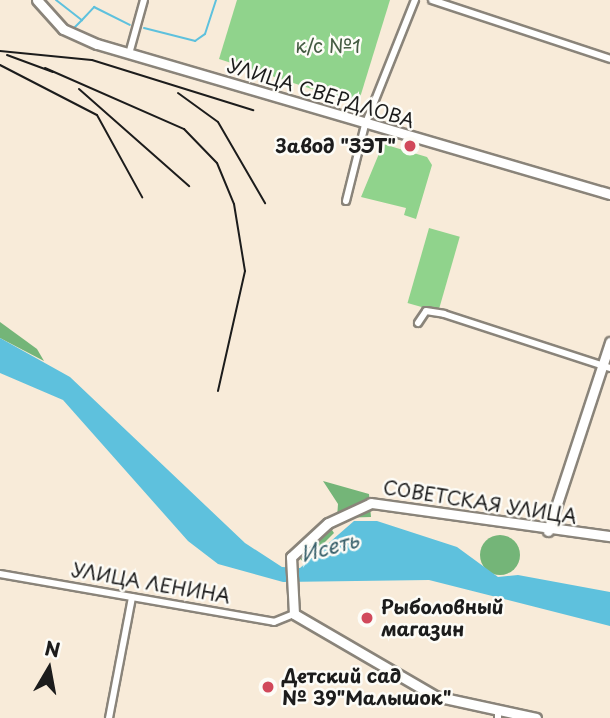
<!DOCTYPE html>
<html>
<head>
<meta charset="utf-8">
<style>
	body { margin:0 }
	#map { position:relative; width:610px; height:718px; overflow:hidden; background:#f8ebd9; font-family:"Playpen Sans",sans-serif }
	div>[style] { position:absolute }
	.green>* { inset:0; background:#90d38c; transform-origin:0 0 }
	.forest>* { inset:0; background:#74b578 }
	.round { border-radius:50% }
	.water>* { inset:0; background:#5ec1dd }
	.stream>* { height:2px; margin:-1px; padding:0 1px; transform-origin:1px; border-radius:1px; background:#5ec1dd }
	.roads { filter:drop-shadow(2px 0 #8a847a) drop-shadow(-2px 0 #8a847a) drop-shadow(0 2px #8a847a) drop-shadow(0 -2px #8a847a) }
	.street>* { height:6px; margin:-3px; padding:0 3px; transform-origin:3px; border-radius:3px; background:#fff }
	.secondary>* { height:9px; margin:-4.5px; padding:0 4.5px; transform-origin:4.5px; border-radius:4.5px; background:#fff }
	.rail>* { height:2px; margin:-1px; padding:0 1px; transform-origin:1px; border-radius:1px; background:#1c1c1c }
	.dots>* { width:19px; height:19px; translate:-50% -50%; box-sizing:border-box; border:4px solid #fdfcf7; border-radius:50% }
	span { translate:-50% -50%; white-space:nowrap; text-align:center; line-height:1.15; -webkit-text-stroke:5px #fdfcf7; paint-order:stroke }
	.park-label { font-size:19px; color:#455c43 }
	.street-label { font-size:19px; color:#1c1c1c }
	.poi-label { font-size:19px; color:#1c1c1c; font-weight:700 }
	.right { translate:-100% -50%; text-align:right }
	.left { translate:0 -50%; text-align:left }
	.water-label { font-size:21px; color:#365e69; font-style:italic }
	.north { position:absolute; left:14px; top:634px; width:70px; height:70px; -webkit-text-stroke:5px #fdfcf7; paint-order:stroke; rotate:10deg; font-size:19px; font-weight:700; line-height:28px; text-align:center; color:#1c1c1c }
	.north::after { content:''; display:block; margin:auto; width:24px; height:32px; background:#1c1c1c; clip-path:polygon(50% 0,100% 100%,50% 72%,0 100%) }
</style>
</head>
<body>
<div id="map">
	<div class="green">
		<div style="clip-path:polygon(237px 0,390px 0,358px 104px,219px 59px)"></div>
		<div style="clip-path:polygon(383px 144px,427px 157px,432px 165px,416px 219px,404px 215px,406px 208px,361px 197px)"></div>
		<div style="left:429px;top:228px;width:32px;height:78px;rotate:16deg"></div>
	</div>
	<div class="forest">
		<div style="clip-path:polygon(0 322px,37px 349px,44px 361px,0 338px)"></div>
		<div style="clip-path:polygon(323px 481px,369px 494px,371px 517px,337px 518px,338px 504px)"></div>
		<div style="clip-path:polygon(330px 527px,334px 533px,304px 563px,296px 554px)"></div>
		<div class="round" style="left:480px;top:535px;width:40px;height:40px"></div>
	</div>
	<div class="water">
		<div style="clip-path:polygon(0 338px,70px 377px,245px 543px,282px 567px,300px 568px,354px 521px,377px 521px,457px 547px,498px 577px,518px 575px,610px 592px,610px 626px,429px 580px,283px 582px,218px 564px,188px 541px,63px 400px,0 373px)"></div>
	</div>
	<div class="stream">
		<div style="left:56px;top:0;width:33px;rotate:38deg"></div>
		<div style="left:82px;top:20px;width:11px;rotate:135deg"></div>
		<div style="left:82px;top:20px;width:18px;rotate:-47deg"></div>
		<div style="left:94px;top:7px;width:40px;rotate:26.6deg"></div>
		<div style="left:144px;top:28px;width:53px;rotate:14.3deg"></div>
		<div style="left:195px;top:41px;width:12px;rotate:-35deg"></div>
		<div style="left:205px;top:34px;width:36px;rotate:-72deg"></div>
	</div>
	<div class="roads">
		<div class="street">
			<div style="left:432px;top:0;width:188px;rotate:18.3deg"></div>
			<div style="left:129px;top:54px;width:56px;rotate:-74.5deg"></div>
			<div style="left:346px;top:201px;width:78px;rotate:-76deg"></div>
			<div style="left:365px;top:125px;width:135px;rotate:-68.2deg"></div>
			<div style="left:418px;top:323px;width:14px;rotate:-56deg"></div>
			<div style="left:426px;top:311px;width:18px;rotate:9deg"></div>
			<div style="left:444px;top:314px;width:175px;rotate:18deg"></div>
			<div style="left:0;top:574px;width:278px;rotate:9.9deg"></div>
			<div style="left:274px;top:622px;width:22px;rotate:-22deg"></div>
			<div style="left:109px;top:718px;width:123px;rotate:-79.2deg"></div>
			<div style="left:498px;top:718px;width:4px;rotate:-90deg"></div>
		</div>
		<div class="secondary">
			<div style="left:37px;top:0;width:39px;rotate:48deg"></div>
			<div style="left:63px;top:29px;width:37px;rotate:24deg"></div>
			<div style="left:97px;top:44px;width:534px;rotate:16.3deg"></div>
			<div style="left:548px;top:531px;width:199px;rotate:-71.8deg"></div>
			<div style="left:536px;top:718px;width:103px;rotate:-167.7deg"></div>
			<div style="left:435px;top:696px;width:163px;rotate:-149.8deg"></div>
			<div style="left:294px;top:614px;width:57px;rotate:-93deg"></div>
			<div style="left:291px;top:557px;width:50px;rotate:-42.6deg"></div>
			<div style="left:328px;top:523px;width:47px;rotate:-24.9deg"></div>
			<div style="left:371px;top:503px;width:241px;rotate:7.9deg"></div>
		</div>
	</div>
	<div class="rail">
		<div style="left:0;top:51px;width:92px;rotate:5.6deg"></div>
		<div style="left:92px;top:60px;width:169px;rotate:17.3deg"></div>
		<div style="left:7px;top:55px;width:49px;rotate:20.3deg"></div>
		<div style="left:0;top:65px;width:109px;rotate:27.3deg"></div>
		<div style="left:97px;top:115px;width:94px;rotate:61.2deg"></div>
		<div style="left:45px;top:68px;width:152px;rotate:23.7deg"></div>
		<div style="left:184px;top:129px;width:47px;rotate:45.9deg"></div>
		<div style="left:217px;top:163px;width:44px;rotate:67.5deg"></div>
		<div style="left:234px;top:204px;width:68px;rotate:80.7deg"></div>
		<div style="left:245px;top:271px;width:123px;rotate:102.7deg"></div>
		<div style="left:79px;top:89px;width:147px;rotate:41.4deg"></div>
		<div style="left:178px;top:93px;width:49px;rotate:35.9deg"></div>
		<div style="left:218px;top:122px;width:94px;rotate:59.9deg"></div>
	</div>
	<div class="dots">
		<div style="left:410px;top:146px;background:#d1495b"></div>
		<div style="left:367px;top:618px;background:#d1495b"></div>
		<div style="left:268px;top:687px;background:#d1495b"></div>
	</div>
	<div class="park-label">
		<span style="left:328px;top:46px">к/с №1</span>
	</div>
	<div class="street-label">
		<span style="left:321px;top:93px;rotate:17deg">УЛИЦА СВЕРДЛОВА</span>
		<span style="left:480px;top:502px;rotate:9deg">СОВЕТСКАЯ УЛИЦА</span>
		<span style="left:151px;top:583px;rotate:10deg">УЛИЦА ЛЕНИНА</span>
	</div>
	<div class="poi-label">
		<span class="right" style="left:396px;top:146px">Завод "ЗЭТ"</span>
		<span class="left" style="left:381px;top:618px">Рыболовный<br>магазин</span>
		<span class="left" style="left:282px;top:687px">Детский сад<br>№ 39"Малышок"</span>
	</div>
	<div class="water-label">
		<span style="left:329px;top:546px;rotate:-15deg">Исеть</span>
	</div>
	<div class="north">N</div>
</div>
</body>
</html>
